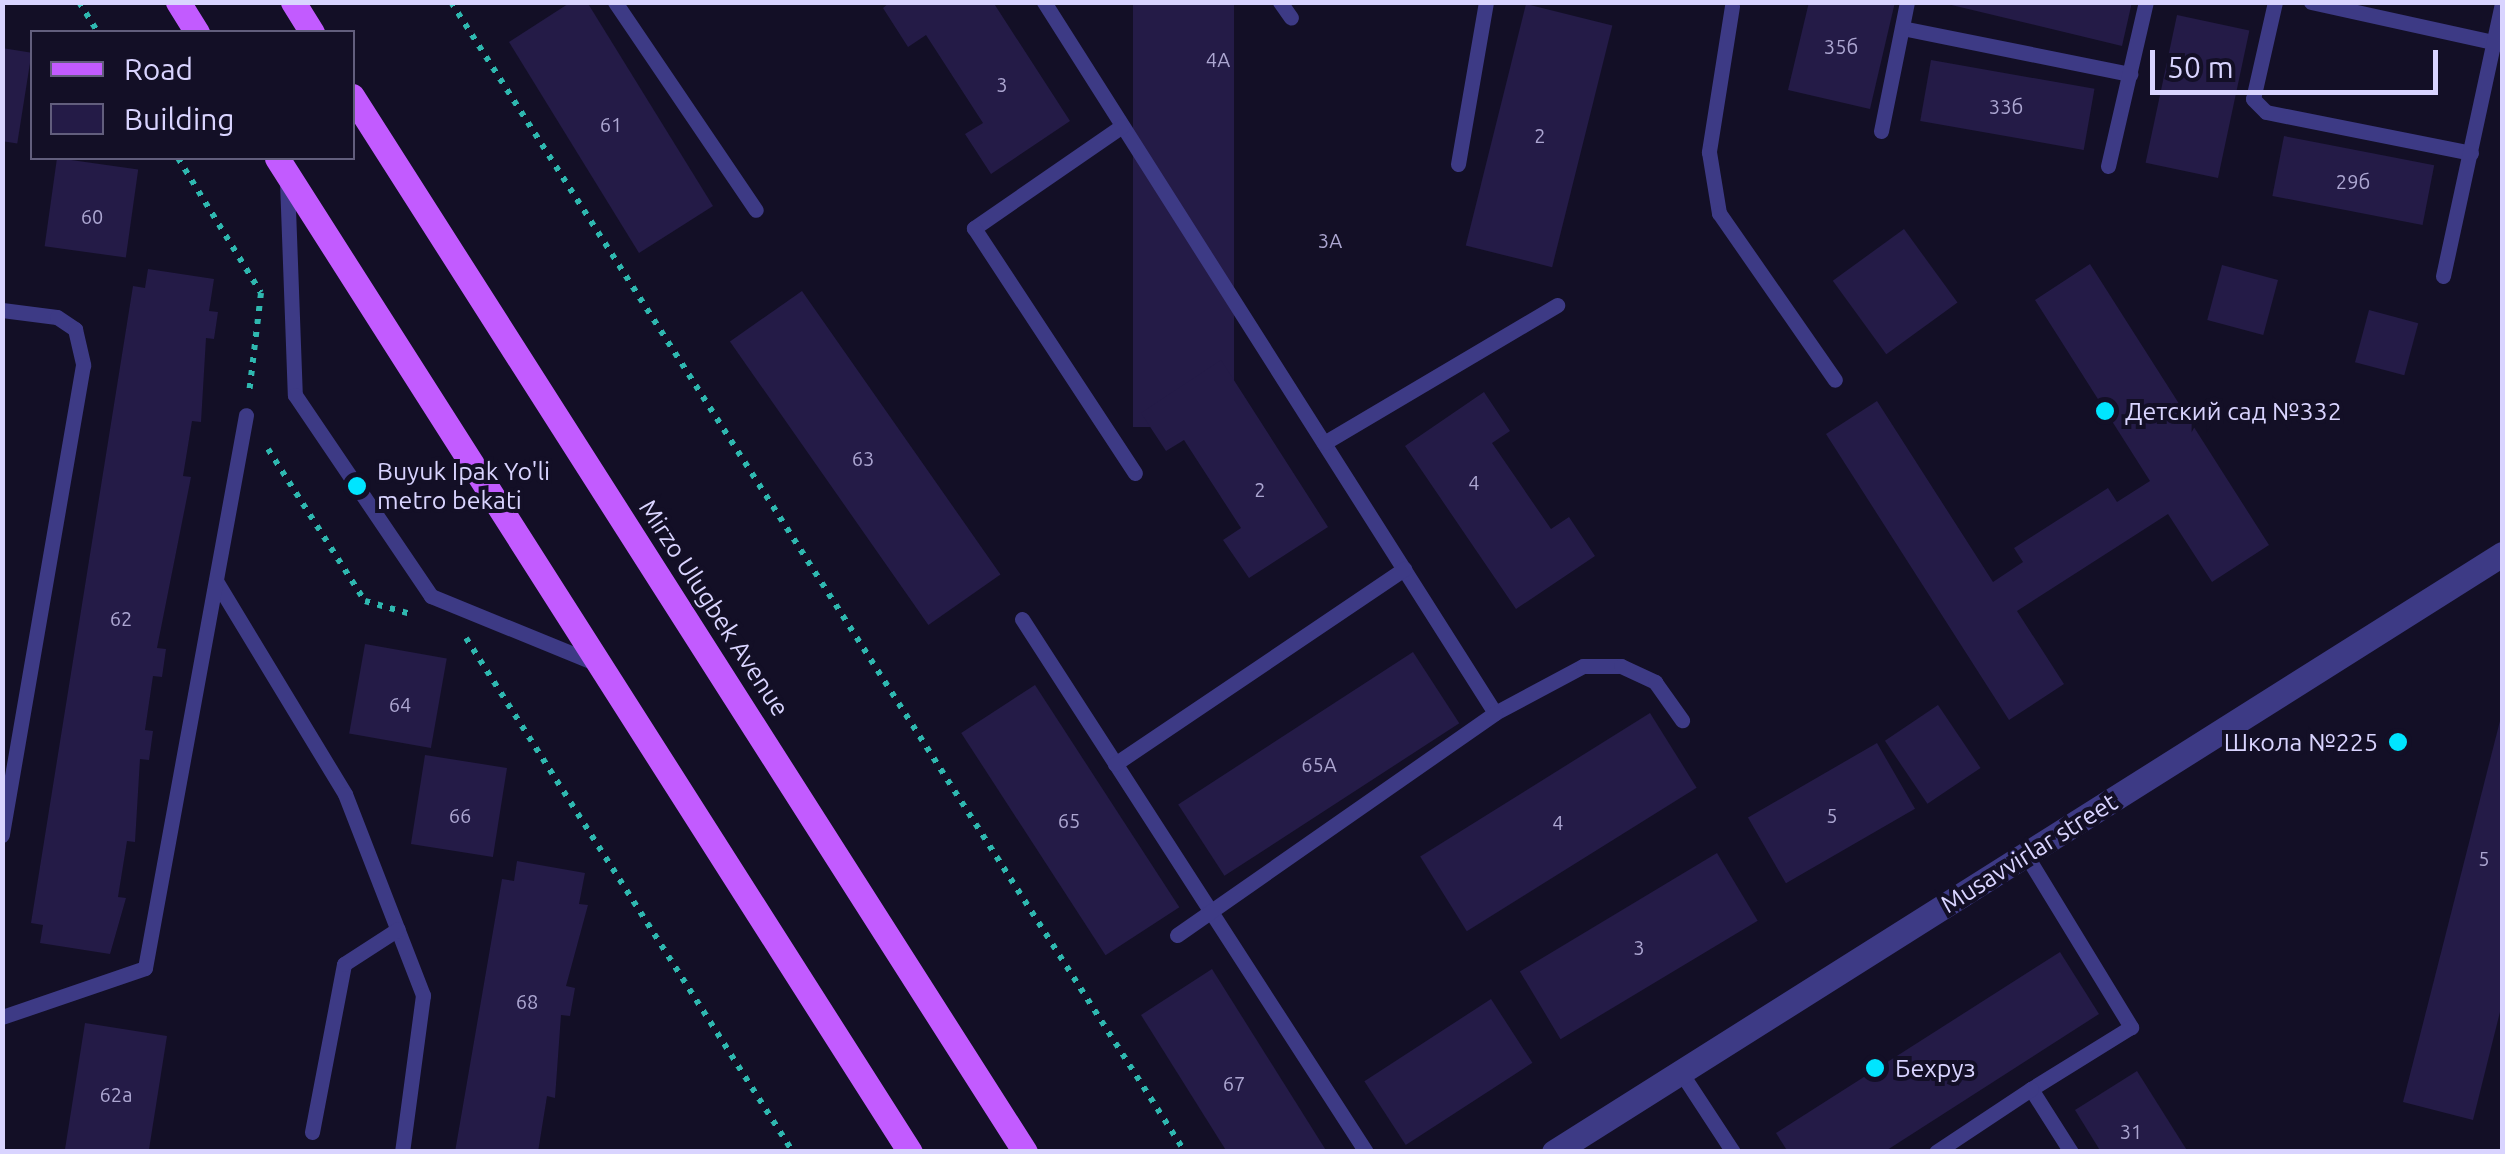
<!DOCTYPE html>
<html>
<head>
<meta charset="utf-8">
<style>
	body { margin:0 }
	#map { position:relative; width:2505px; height:1154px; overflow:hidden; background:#130f26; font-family:Ubuntu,sans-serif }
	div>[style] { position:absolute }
	.building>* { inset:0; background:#241b47; transform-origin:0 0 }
	.path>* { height:6px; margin-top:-3px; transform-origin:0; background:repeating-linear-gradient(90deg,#2fb8b0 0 5px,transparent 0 13px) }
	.service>* { height:15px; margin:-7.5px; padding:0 7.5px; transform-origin:7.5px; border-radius:7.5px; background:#3d3a85 }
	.tertiary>* { height:25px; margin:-12.5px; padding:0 12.5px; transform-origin:12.5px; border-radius:12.5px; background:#3d3a85 }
	.primary>* { height:25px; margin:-12.5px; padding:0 12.5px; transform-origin:12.5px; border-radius:12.5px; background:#c25bff }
	.dots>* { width:28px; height:28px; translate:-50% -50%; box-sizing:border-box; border:5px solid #130f26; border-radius:50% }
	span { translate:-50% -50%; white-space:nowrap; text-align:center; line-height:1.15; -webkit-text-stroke:8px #130f26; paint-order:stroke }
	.number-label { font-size:20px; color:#aca6d1 }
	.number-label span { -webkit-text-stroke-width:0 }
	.poi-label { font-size:25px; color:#d9d4ff }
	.left { translate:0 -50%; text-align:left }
	.right { translate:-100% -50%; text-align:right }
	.street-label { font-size:25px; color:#d9d4ff }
	.frame { position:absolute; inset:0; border:5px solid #d9d4ff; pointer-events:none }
	.legend { position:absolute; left:30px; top:30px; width:325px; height:130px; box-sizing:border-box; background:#130f26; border:2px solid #625e7d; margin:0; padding:12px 18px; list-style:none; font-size:30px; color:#d9d4ff }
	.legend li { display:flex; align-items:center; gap:20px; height:50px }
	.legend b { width:50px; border:2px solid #625e7d }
	.scale { position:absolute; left:2150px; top:50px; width:288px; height:45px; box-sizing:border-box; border:5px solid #d9d4ff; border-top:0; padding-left:12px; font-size:30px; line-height:35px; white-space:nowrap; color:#d9d4ff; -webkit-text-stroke:8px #130f26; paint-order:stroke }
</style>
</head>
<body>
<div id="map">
	<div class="building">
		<div style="clip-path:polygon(571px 2px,587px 2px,713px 206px,639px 253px,509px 42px)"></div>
		<div style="clip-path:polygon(890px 2px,993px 2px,1070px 121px,991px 174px,965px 134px,983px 123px,926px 35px,908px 47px,883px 8px)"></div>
		<div style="left:1133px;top:2px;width:101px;height:425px"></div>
		<div style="clip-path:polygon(1809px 2px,1895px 2px,1870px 109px,1788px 90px)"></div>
		<div style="clip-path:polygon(1939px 2px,2132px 2px,2122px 46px)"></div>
		<div style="left:1526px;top:4px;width:89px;height:249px;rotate:14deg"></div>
		<div style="left:2177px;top:15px;width:74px;height:151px;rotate:12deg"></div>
		<div style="left:2px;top:48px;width:30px;height:92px;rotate:9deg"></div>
		<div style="left:1931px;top:60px;width:166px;height:62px;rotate:10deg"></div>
		<div style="left:2284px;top:136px;width:153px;height:61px;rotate:11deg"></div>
		<div style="left:57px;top:158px;width:82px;height:89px;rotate:8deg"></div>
		<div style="left:1904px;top:229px;width:91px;height:88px;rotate:54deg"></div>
		<div style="clip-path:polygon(2090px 264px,2269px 545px,2212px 582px,2168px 514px,2017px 611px,2064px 684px,2009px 720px,1826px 434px,1877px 401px,1993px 582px,2023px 562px,2014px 548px,2108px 488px,2117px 502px,2150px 481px,2035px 300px)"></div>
		<div style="left:2222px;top:265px;width:58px;height:57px;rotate:15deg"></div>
		<div style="clip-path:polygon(148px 269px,214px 279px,209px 311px,218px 312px,214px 339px,206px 338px,201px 422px,192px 421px,183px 476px,191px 477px,157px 648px,166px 649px,162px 677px,153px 676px,145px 730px,153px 731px,149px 760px,140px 759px,135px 842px,127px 841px,118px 897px,126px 898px,110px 954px,40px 943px,43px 925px,31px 923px,133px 286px,145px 288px)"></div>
		<div style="left:802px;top:291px;width:346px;height:88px;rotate:55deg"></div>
		<div style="left:2369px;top:310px;width:51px;height:54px;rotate:15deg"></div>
		<div style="clip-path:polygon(1221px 360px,1328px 527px,1249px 578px,1223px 540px,1241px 528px,1184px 440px,1166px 451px,1141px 413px)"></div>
		<div style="clip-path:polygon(1484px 392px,1510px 431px,1492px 443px,1551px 529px,1569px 517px,1595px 556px,1516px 609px,1405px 446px)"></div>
		<div style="left:365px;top:644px;width:83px;height:91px;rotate:10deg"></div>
		<div style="left:1413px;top:652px;width:85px;height:280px;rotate:57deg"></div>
		<div style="left:1035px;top:685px;width:265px;height:88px;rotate:57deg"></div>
		<div style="left:1938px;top:705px;width:76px;height:64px;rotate:56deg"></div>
		<div style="left:1650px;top:713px;width:88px;height:271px;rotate:58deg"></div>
		<div style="clip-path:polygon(2501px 717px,2502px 1004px,2473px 1120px,2403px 1102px)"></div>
		<div style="left:1877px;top:743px;width:76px;height:149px;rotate:60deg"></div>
		<div style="left:425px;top:755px;width:83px;height:90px;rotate:9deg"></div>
		<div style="left:1717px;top:853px;width:79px;height:230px;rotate:59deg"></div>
		<div style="clip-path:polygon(517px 861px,585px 873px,579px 904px,588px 905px,566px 986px,575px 988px,570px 1016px,561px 1015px,555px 1098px,547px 1096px,538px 1152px,455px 1152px,502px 879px,514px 881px)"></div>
		<div style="clip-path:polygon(2060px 952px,2099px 1014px,1884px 1152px,1788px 1152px,1776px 1133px)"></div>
		<div style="clip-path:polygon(1212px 969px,1327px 1152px,1227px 1152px,1141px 1015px)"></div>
		<div style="left:1491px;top:999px;width:76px;height:151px;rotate:57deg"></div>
		<div style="left:85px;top:1023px;width:83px;height:131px;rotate:9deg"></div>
		<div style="clip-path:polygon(2137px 1071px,2188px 1152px,2101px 1152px,2075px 1110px)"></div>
	</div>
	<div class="path">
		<div style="left:79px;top:2px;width:36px;rotate:58deg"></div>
		<div style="left:451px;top:2px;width:1364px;rotate:57.45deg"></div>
		<div style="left:178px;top:158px;width:158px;rotate:58.4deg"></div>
		<div style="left:261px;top:293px;width:101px;rotate:96.8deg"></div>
		<div style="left:268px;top:449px;width:180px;rotate:57.5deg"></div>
		<div style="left:365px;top:601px;width:48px;rotate:15.8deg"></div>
		<div style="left:466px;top:638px;width:609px;rotate:57.54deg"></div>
	</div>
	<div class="service">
		<div style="left:615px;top:2px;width:251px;rotate:55.9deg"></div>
		<div style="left:1044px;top:2px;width:842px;rotate:57.61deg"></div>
		<div style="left:1495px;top:713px;width:100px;rotate:-28.1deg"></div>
		<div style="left:1583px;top:666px;width:38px"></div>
		<div style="left:1621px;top:666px;width:38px;rotate:25deg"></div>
		<div style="left:1655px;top:682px;width:47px;rotate:54.6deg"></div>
		<div style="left:1280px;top:2px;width:19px;rotate:55deg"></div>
		<div style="left:2275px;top:2px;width:99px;rotate:102.8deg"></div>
		<div style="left:2253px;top:99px;width:18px;rotate:45deg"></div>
		<div style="left:2266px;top:112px;width:209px;rotate:11.3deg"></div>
		<div style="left:2311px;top:2px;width:196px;rotate:12.4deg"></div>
		<div style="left:1732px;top:6px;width:148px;rotate:99deg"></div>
		<div style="left:1709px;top:152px;width:62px;rotate:80.7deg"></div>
		<div style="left:1719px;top:213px;width:203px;rotate:55.2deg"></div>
		<div style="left:1902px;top:28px;width:233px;rotate:11.4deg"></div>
		<div style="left:1122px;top:126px;width:180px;rotate:145.4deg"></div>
		<div style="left:974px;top:228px;width:293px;rotate:56.7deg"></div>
		<div style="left:1881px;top:131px;width:132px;rotate:-78.6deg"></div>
		<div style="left:1458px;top:164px;width:164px;rotate:-80.2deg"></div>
		<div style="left:2108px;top:166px;width:168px;rotate:-77deg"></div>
		<div style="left:287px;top:181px;width:214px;rotate:87.9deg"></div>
		<div style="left:295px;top:395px;width:243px;rotate:55.9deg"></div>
		<div style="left:431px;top:596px;width:180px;rotate:22.2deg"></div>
		<div style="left:2443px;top:276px;width:279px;rotate:-77.8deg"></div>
		<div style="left:2px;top:310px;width:55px;rotate:7.3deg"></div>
		<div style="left:57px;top:317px;width:22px;rotate:34deg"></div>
		<div style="left:75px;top:329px;width:37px;rotate:77deg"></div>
		<div style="left:83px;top:365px;width:477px;rotate:99.8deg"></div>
		<div style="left:1324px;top:443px;width:271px;rotate:-30.6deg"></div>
		<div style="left:216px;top:581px;width:249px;rotate:58.8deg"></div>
		<div style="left:345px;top:794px;width:216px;rotate:68.8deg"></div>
		<div style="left:423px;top:995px;width:158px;rotate:97.6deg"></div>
		<div style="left:1022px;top:619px;width:634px;rotate:57.16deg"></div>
		<div style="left:1115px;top:764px;width:349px;rotate:-34deg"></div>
		<div style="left:2026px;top:855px;width:202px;rotate:58.6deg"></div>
		<div style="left:2131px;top:1027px;width:118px;rotate:148.2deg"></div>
		<div style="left:2031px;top:1089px;width:75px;rotate:57.6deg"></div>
		<div style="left:1177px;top:935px;width:388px;rotate:-34.9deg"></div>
		<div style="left:2px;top:1017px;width:151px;rotate:-18.9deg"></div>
		<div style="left:145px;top:968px;width:562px;rotate:-79.65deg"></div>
		<div style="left:1680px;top:1071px;width:97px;rotate:56.8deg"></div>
		<div style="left:312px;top:1132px;width:171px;rotate:-79.2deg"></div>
		<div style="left:344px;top:964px;width:64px;rotate:-32.9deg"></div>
		<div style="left:1936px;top:1152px;width:114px;rotate:-33.6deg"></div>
	</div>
	<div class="tertiary">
		<div style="left:1554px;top:1152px;width:1121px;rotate:-32.24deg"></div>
	</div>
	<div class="primary">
		<div style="left:178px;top:2px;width:36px;rotate:58deg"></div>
		<div style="left:293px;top:2px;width:36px;rotate:58deg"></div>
		<div style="left:352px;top:96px;width:1252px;rotate:57.49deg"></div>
		<div style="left:277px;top:158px;width:1178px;rotate:57.51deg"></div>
	</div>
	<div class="dots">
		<div style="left:2105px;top:411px;background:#00e5ff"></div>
		<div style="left:357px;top:486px;background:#00e5ff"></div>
		<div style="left:2398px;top:742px;background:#00e5ff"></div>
		<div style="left:1875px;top:1068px;background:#00e5ff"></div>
	</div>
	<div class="number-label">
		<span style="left:1841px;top:46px">35б</span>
		<span style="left:1218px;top:59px">4А</span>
		<span style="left:1002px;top:84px">3</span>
		<span style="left:2006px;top:106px">33б</span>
		<span style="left:611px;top:124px">61</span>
		<span style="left:1540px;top:135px">2</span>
		<span style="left:2353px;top:181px">29б</span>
		<span style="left:92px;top:216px">60</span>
		<span style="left:1330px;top:240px">3А</span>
		<span style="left:863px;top:458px">63</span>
		<span style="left:1474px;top:482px">4</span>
		<span style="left:1260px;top:489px">2</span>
		<span style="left:121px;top:618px">62</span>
		<span style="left:400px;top:704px">64</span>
		<span style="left:1319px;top:764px">65А</span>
		<span style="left:460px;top:815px">66</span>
		<span style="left:1832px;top:815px">5</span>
		<span style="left:1069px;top:820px">65</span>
		<span style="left:1558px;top:822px">4</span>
		<span style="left:2484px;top:858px">5</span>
		<span style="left:1639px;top:947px">3</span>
		<span style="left:527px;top:1001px">68</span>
		<span style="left:1234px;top:1083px">67</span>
		<span style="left:116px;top:1094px">62а</span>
		<span style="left:2131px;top:1131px">31</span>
	</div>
	<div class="poi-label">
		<span class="left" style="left:2125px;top:411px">Детский сад №332</span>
		<span class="left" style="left:377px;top:486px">Buyuk Ipak Yo'li<br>metro bekati</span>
		<span class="right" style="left:2378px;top:742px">Школа №225</span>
		<span class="left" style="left:1895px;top:1068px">Бехруз</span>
	</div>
	<div class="street-label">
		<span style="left:714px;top:608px;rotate:57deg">Mirzo Ulugbek Avenue</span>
		<span style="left:2029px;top:853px;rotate:-32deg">Musavvirlar street</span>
	</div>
	<div class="frame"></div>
	<ul class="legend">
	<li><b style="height:12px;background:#c25bff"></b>Road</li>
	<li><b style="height:28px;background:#241b47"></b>Building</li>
	</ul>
	<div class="scale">50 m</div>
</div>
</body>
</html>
